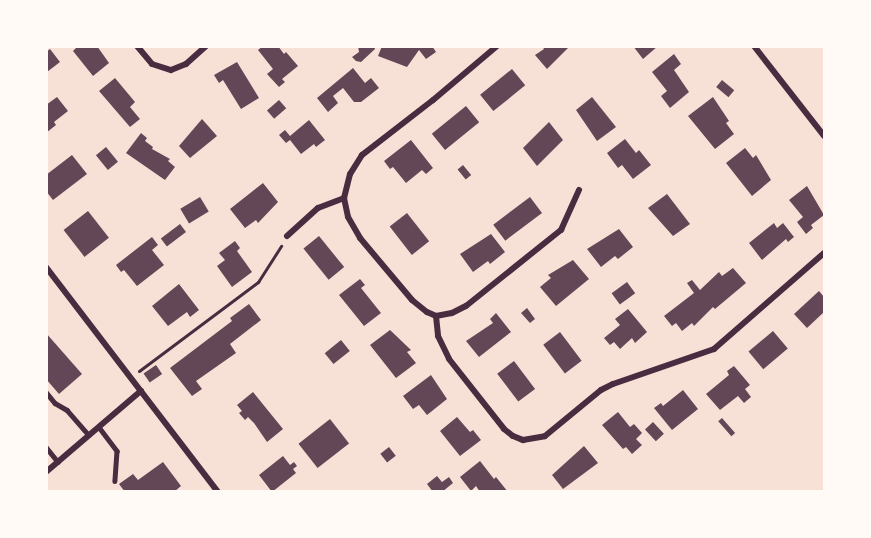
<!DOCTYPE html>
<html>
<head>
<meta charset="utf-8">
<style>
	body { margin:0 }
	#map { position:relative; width:871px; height:538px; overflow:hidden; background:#f7e1d7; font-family:"Public Sans",sans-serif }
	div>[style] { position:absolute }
	.building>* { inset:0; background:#644757; transform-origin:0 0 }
	.path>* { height:3px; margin:-1.5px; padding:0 1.5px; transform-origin:1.5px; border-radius:1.5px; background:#4a2c40 }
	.service>* { height:4.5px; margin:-2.25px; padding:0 2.25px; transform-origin:2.25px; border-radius:2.25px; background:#4a2c40 }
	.minor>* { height:6px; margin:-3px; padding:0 3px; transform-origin:3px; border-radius:3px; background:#4a2c40 }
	span { translate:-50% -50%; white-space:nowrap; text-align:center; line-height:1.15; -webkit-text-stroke:4.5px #fffaf5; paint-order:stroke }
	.frame { position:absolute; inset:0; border:48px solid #fffaf5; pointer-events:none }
</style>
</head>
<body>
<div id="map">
	<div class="building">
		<div style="clip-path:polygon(78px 46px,97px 46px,109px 63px,93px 76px,73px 51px)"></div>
		<div style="clip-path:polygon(263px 46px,278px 46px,284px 54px,286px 52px,298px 66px,282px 79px,285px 82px,279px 87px,267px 74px,273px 69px,258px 50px)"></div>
		<div style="clip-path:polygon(358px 46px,374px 46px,375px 49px,361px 62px,356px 61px,352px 57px,359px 52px)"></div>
		<div style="clip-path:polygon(382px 46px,432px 46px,436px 52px,426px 59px,419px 50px,407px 67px,378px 56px)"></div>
		<div style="clip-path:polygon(542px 46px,570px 46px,547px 69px,535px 55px,544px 49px)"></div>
		<div style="clip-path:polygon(633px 46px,658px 46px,643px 59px)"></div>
		<div style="clip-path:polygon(50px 49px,60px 62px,47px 72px,46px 52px)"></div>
		<div style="clip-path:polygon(674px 54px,681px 64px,674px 70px,689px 92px,670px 108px,661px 96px,667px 91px,652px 72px)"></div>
		<div style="clip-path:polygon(237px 62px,259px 98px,241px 109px,223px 80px,219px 83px,214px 75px)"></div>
		<div style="clip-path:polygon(353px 68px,365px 83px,371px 78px,379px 88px,361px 102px,354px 102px,343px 88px,333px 96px,338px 103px,328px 112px,317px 98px)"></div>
		<div style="left:512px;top:69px;width:21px;height:41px;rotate:51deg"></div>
		<div style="clip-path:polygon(115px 78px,135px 102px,130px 107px,140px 119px,130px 127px,99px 91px)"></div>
		<div style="left:722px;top:80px;width:16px;height:9px;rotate:40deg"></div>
		<div style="clip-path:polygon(57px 97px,68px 111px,54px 122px,56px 125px,46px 133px,46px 105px)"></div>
		<div style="clip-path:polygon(592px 97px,616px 127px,597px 141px,576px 110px)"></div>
		<div style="clip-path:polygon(713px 97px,729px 121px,726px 123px,734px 134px,715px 149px,688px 116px)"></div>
		<div style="left:279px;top:100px;width:11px;height:16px;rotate:49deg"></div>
		<div style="left:466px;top:106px;width:21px;height:44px;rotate:51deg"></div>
		<div style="clip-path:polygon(202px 119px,217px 136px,190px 158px,179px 146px)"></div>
		<div style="clip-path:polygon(309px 120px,325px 140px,316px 147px,314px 144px,301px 154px,290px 140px,286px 143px,279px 135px,285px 130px,290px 136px)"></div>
		<div style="clip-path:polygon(549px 122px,563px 140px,537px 166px,523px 148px)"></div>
		<div style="clip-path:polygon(141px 133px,147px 138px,145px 141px,153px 147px,152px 149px,170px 159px,168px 161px,175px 167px,165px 180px,126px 153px)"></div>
		<div style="clip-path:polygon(625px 139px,636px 153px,639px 150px,651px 165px,633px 179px,622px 165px,618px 168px,607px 153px)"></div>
		<div style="clip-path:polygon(411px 140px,433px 168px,426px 174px,422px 170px,406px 183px,393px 167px,390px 169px,384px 161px)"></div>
		<div style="left:106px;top:147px;width:19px;height:13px;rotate:51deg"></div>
		<div style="clip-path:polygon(745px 148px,753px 158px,756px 155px,771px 180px,752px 196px,726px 163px)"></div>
		<div style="clip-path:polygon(72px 155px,87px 174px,53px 200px,46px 191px,46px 175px)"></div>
		<div style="left:463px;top:165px;width:13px;height:7px;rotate:51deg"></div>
		<div style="clip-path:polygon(263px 183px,278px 202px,258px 223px,256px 220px,245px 228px,230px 209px)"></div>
		<div style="clip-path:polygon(807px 186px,824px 215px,811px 225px,813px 228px,806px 234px,797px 222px,803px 217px,789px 200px)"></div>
		<div style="clip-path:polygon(667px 194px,690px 224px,673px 236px,648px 208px)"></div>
		<div style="left:200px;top:197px;width:17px;height:23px;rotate:59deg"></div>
		<div style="left:530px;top:197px;width:20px;height:46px;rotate:53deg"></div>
		<div style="left:88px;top:211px;width:34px;height:31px;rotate:52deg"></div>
		<div style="left:407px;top:213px;width:36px;height:22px;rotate:52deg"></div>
		<div style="clip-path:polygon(774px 223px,777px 228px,783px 223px,794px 237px,788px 242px,786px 239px,762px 260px,749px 243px)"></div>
		<div style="left:180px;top:224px;width:10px;height:24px;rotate:53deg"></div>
		<div style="clip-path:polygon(619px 229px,633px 247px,618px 259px,615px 256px,601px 267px,587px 249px)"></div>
		<div style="clip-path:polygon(491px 234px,505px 252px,490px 264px,488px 261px,473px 272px,460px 254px)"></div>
		<div style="left:319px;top:236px;width:40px;height:20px;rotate:51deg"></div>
		<div style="clip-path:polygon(152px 237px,158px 245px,152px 250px,164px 265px,137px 286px,124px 270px,121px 272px,116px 265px)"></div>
		<div style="clip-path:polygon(235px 241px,240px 248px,237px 251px,252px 272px,232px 287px,217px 266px,225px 260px,219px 253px)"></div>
		<div style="clip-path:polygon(573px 260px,589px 279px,556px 306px,540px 287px,551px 278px,548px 275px)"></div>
		<div style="clip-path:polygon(733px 268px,746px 283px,715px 309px,713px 307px,694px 326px,692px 323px,682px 331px,676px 323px,672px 326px,664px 316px,694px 293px,687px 283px,692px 280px,700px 290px,719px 272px,722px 276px)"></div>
		<div style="clip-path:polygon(360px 279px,365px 285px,361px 288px,381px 313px,364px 326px,339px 295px)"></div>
		<div style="left:627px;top:282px;width:14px;height:19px;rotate:54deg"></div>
		<div style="clip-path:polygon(179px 284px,199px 310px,190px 317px,187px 312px,168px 326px,152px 306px)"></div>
		<div style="clip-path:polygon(819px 291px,824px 297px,824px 312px,807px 328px,794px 314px)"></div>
		<div style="clip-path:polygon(249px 304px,261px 320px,230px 344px,236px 353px,196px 381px,202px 389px,192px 396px,170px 368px,232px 321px,230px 318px)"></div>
		<div style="clip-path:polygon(527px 308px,535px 319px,530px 323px,521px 313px)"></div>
		<div style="clip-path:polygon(628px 309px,647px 332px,635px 343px,632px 338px,620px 349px,614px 342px,610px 345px,604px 338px,620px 325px,615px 319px)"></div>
		<div style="clip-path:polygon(496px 313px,511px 332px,479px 357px,466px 341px,493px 323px,490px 319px)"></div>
		<div style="clip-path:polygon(390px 330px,411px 350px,407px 352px,416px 363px,396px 378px,370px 345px)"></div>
		<div style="left:773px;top:331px;width:23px;height:32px;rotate:50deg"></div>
		<div style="left:560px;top:332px;width:36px;height:21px;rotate:53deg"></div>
		<div style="clip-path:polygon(46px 333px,82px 374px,59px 394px,46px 379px)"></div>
		<div style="left:341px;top:340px;width:14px;height:21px;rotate:51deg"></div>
		<div style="left:514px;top:361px;width:35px;height:21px;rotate:53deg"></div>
		<div style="left:156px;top:365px;width:11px;height:15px;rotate:56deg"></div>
		<div style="clip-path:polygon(734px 366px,750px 385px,745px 389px,751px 397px,744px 403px,738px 396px,720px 410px,706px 394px,729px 375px,727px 371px)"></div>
		<div style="clip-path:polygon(431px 375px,447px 399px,427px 415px,419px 405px,413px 409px,403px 396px)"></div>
		<div style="clip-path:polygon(683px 390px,698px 409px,672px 430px,654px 408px,661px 403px,663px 406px)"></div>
		<div style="clip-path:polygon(253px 392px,283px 429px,267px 442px,254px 423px,248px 417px,245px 420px,239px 413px,242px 411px,237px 405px)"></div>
		<div style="clip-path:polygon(618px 412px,630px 427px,634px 424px,642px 433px,636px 439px,642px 445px,632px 454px,626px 447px,623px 449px,602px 425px)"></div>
		<div style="clip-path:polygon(457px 417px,470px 432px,473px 430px,481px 440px,460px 456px,440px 431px)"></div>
		<div style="left:722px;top:418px;width:20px;height:5px;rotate:49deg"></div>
		<div style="left:330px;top:419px;width:31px;height:40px;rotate:52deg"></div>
		<div style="left:653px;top:422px;width:16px;height:11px;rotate:47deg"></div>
		<div style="clip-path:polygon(584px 446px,598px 463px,563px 489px,552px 475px)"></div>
		<div style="left:389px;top:447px;width:11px;height:11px;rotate:52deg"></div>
		<div style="clip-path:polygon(283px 456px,290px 465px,294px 462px,297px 466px,293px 469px,296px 473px,272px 492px,259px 475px)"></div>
		<div style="clip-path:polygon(480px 461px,494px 479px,496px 477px,508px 492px,480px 492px,476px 486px,471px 491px,460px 477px)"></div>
		<div style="clip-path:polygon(163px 462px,181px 486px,174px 492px,125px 492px,119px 484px,133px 474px,138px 480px)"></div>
		<div style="clip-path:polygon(437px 476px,442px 482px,449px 477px,453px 483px,442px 492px,433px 492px,427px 484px)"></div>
	</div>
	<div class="path">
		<div style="left:139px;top:371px;width:149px;rotate:-36.8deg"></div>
		<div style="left:258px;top:282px;width:43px;rotate:-57.4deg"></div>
	</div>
	<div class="service">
		<div style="left:46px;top:392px;width:14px;rotate:51deg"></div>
		<div style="left:55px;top:403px;width:14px;rotate:30deg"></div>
		<div style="left:67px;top:410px;width:33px;rotate:49deg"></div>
		<div style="left:99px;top:427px;width:30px;rotate:53deg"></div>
		<div style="left:117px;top:451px;width:30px;rotate:94deg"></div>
		<div style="left:46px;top:447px;width:19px;rotate:51deg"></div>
	</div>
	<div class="minor">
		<div style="left:137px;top:46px;width:23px;rotate:50deg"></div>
		<div style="left:152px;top:64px;width:20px;rotate:18deg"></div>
		<div style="left:171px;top:70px;width:16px;rotate:-22deg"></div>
		<div style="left:186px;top:64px;width:27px;rotate:-42deg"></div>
		<div style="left:497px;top:46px;width:84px;rotate:139.8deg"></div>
		<div style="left:433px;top:100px;width:90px;rotate:142.2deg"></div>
		<div style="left:362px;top:155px;width:22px;rotate:122deg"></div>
		<div style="left:350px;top:174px;width:25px;rotate:104deg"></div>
		<div style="left:344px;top:198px;width:19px;rotate:78deg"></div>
		<div style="left:348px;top:217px;width:24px;rotate:60deg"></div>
		<div style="left:360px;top:238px;width:81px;rotate:50deg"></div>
		<div style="left:412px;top:300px;width:19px;rotate:39deg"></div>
		<div style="left:427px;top:312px;width:10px;rotate:24deg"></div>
		<div style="left:436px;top:316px;width:20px;rotate:84deg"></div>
		<div style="left:438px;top:336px;width:25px;rotate:64deg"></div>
		<div style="left:449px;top:359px;width:89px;rotate:51.8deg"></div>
		<div style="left:504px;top:429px;width:11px;rotate:38deg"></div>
		<div style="left:513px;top:436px;width:11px;rotate:22deg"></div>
		<div style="left:523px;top:440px;width:22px;rotate:-10deg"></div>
		<div style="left:545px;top:436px;width:72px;rotate:-39.4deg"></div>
		<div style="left:601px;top:390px;width:13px;rotate:-27deg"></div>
		<div style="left:613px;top:384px;width:107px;rotate:-19.1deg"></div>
		<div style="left:714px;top:349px;width:146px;rotate:-41.1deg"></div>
		<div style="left:754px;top:46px;width:114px;rotate:52.1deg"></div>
		<div style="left:287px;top:236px;width:42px;rotate:-42.1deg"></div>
		<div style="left:318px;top:208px;width:28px;rotate:-21deg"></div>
		<div style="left:46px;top:267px;width:283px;rotate:52.6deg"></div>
		<div style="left:436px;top:316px;width:16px;rotate:-11deg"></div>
		<div style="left:452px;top:313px;width:16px;rotate:-27deg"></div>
		<div style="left:466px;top:306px;width:122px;rotate:-38.7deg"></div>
		<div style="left:561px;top:230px;width:44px;rotate:-65.8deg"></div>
		<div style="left:46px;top:472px;width:125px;rotate:-40.5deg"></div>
	</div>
	<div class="frame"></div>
</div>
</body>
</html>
